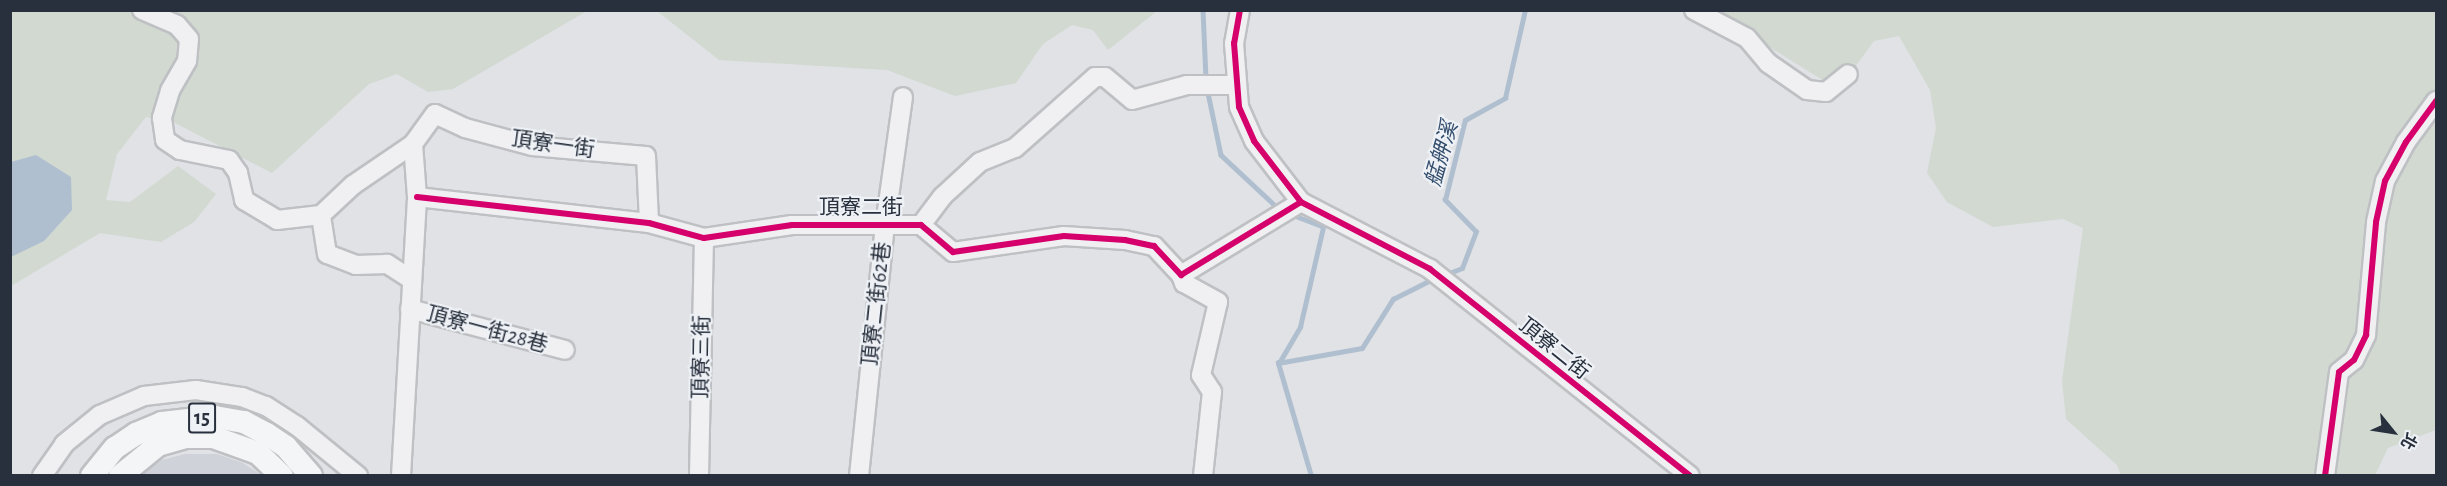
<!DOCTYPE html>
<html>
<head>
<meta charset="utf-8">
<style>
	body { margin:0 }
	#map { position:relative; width:2447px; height:486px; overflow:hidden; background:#e0e2e5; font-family:"Alegreya Sans","Noto Sans TC",sans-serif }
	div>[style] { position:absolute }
	.built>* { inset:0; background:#cfd2d8 }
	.green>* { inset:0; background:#d1d9d1 }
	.water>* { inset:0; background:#b0bfcf }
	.stream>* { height:4.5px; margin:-2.25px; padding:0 2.25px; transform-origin:2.25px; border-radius:2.25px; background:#b0bfcf }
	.roads { filter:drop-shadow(2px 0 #bec0c3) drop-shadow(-2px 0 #bec0c3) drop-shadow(0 2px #bec0c3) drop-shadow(0 -2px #bec0c3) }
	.minor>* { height:18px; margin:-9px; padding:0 9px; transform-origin:9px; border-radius:9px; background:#f0f0f2 }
	.major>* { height:22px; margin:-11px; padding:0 11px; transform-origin:11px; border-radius:11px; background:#f4f5f6 }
	.cycleway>* { height:6px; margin:-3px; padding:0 3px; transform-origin:3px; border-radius:3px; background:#d6006c }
	span { translate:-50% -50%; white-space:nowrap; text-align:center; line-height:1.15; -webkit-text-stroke:4.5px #eef1f5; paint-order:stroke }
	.shield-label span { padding:2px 4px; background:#eef1f5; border:2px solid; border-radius:4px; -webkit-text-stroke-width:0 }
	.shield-label { font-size:20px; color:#28303d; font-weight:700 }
	.street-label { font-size:21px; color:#28303d }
	.water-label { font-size:22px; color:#354f6f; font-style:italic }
	.frame { position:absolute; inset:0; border:12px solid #28303d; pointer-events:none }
	.north { position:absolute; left:2363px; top:402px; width:60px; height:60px; -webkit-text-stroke:4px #eef1f5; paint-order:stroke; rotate:120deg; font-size:16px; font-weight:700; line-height:24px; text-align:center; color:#28303d }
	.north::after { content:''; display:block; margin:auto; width:21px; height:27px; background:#28303d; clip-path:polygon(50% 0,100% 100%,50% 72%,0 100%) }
</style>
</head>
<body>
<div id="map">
	<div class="built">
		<div style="clip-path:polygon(185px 454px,217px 454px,243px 463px,261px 475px,137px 476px,162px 460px)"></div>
	</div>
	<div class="green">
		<div style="clip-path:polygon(10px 11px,587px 11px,453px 89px,428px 92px,397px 74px,369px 84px,272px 173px,173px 122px,146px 117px,117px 154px,106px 200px,130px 202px,178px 166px,216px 194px,194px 222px,161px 242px,100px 233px,11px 286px)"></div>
		<div style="clip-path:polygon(657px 11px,1157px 11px,1108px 50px,1093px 30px,1072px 25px,1043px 44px,1016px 83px,955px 96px,887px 70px,719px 60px)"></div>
		<div style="clip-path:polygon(1712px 11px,2436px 11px,2436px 430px,2388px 448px,2375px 475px,2121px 475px,2117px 465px,2066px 419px,2062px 381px,2083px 228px,2063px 219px,1993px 227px,1947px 202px,1927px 173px,1936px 128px,1930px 90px,1899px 36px,1874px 41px,1841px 86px,1829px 84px)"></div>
	</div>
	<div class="water">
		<div style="clip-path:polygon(36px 155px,71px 177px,72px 210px,44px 241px,11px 257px,11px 162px)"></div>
	</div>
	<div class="stream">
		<div style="left:1203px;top:10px;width:70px;rotate:87.5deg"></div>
		<div style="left:1207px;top:88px;width:68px;rotate:78.2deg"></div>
		<div style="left:1221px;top:155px;width:79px;rotate:43deg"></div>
		<div style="left:1444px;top:275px;width:19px;rotate:-21deg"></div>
		<div style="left:1462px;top:268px;width:39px;rotate:-69deg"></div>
		<div style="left:1476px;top:232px;width:45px;rotate:-134.1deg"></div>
		<div style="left:1445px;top:200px;width:82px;rotate:-76deg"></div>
		<div style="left:1465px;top:120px;width:46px;rotate:-28.8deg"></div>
		<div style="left:1505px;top:98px;width:90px;rotate:-77.2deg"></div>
		<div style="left:1279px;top:363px;width:42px;rotate:-59.7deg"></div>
		<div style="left:1300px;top:327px;width:103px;rotate:-77deg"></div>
		<div style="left:1323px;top:227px;width:33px;rotate:-159deg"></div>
		<div style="left:1311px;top:476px;width:118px;rotate:-106.3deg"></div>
		<div style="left:1278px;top:363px;width:85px;rotate:-10.1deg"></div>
		<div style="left:1362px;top:348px;width:58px;rotate:-57.7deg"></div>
		<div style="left:1393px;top:299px;width:45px;rotate:-26.6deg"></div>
	</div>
	<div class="roads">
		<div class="minor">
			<div style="left:142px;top:10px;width:38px;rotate:23deg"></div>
			<div style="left:177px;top:25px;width:18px;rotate:49deg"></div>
			<div style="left:189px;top:39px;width:22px;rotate:95deg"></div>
			<div style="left:187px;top:61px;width:34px;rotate:120deg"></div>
			<div style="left:170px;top:91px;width:28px;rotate:107deg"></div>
			<div style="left:162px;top:118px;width:22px;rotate:82deg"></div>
			<div style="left:165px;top:140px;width:18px;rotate:34deg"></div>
			<div style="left:180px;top:150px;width:50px;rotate:11.5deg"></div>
			<div style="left:229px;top:160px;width:16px;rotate:55deg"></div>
			<div style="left:238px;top:173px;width:28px;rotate:77deg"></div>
			<div style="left:244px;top:200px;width:39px;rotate:31deg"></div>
			<div style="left:277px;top:220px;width:44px;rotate:-6.5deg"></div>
			<div style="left:1240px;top:10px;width:34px;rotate:100deg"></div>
			<div style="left:1234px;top:43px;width:64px;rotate:85.5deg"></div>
			<div style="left:1239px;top:107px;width:37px;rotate:66deg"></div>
			<div style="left:1254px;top:141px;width:77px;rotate:52.4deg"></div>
			<div style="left:1301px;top:202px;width:145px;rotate:27.4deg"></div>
			<div style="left:1430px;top:269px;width:332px;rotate:38.5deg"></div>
			<div style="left:1694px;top:10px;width:60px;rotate:27.8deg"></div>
			<div style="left:1747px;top:38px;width:33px;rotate:50deg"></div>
			<div style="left:1768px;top:63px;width:47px;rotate:34.7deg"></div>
			<div style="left:1807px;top:90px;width:19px;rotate:6deg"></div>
			<div style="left:1826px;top:92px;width:28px;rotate:-39deg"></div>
			<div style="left:417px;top:197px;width:233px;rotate:6.4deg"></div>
			<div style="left:649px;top:223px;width:57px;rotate:15.3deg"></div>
			<div style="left:704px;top:238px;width:89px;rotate:-8.4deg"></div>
			<div style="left:792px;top:225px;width:129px"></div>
			<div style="left:921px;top:225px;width:42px;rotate:40.2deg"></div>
			<div style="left:953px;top:252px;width:112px;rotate:-8.2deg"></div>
			<div style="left:1064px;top:236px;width:61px;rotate:3.8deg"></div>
			<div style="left:1125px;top:240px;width:30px;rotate:12deg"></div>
			<div style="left:1154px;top:246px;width:40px;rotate:47deg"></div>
			<div style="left:1181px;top:275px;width:140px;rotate:-31.3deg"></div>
			<div style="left:921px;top:225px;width:36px;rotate:-53deg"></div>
			<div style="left:943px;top:196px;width:50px;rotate:-42.6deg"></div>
			<div style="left:980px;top:162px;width:38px;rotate:-22deg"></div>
			<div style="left:1015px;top:148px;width:107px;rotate:-41.6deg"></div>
			<div style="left:1095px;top:77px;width:10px"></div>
			<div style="left:1105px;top:77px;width:35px;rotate:40deg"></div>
			<div style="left:1132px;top:100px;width:57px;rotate:-15.3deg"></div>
			<div style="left:1187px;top:85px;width:48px"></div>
			<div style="left:1181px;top:275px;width:9px;rotate:69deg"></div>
			<div style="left:1184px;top:283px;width:39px;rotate:29deg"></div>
			<div style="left:1218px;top:302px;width:75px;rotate:103.1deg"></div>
			<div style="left:1201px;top:375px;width:20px;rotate:57deg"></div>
			<div style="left:1212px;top:392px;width:84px;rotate:96.1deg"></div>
			<div style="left:412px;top:280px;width:30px;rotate:-147deg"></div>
			<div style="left:387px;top:264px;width:31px;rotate:178deg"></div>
			<div style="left:356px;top:265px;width:31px;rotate:-159deg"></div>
			<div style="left:327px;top:254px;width:39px;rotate:-99deg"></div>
			<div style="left:321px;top:215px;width:44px;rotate:-43.2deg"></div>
			<div style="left:353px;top:185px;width:73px;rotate:-34.3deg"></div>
			<div style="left:413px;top:144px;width:37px;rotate:-54deg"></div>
			<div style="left:435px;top:114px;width:33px;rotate:25deg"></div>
			<div style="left:465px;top:128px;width:69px;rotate:15deg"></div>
			<div style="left:532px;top:146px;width:114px;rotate:5deg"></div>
			<div style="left:646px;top:156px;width:67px;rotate:87.4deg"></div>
			<div style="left:410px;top:309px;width:160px;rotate:14.8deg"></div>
			<div style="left:42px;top:476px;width:39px;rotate:-55deg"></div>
			<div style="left:64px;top:444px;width:46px;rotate:-38.9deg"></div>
			<div style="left:100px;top:415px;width:48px;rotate:-23.4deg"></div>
			<div style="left:144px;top:396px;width:52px;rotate:-6.6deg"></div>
			<div style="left:196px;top:390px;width:47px;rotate:8.7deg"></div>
			<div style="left:242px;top:397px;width:26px;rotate:21deg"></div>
			<div style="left:266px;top:406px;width:37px;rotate:33deg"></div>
			<div style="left:297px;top:426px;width:79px;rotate:39.3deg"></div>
			<div style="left:401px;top:476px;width:279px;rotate:-86.7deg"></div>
			<div style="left:417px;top:197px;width:53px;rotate:-94.3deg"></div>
			<div style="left:699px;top:476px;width:238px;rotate:-88.8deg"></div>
			<div style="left:859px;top:476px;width:252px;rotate:-84.1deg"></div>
			<div style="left:885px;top:225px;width:129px;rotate:-82deg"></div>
			<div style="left:2325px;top:476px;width:105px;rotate:-82.3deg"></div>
			<div style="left:2339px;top:372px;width:19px;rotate:-39deg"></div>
			<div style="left:2354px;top:360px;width:28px;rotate:-64deg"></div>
			<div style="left:2366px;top:335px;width:113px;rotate:-84.9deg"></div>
			<div style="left:2376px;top:222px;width:42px;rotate:-77.6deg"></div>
			<div style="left:2385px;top:181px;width:44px;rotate:-61.7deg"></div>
			<div style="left:2406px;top:142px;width:51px;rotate:-53.8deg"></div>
		</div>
		<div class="major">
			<div style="left:92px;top:476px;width:36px;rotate:-51deg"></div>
			<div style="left:115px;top:448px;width:25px;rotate:-34deg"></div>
			<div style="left:136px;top:434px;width:28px;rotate:-23deg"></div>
			<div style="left:162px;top:423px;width:53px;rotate:-6.5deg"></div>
			<div style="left:215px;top:417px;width:29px;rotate:10deg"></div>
			<div style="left:244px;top:422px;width:26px;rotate:28deg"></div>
			<div style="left:267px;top:434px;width:23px;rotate:34deg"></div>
			<div style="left:286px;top:447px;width:38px;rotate:49deg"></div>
			<div style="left:120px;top:476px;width:49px;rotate:-39.2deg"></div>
			<div style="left:158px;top:445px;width:29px;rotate:-16deg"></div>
			<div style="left:186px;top:437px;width:27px"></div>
			<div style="left:213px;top:437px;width:48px;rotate:19.6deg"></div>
			<div style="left:258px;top:453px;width:33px;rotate:44deg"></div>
		</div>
	</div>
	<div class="cycleway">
		<div style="left:1240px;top:10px;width:34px;rotate:100deg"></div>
		<div style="left:1234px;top:43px;width:64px;rotate:85.5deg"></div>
		<div style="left:1239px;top:107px;width:37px;rotate:66deg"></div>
		<div style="left:1254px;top:141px;width:77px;rotate:52.4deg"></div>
		<div style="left:1301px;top:202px;width:145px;rotate:27.4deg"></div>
		<div style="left:1430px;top:269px;width:332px;rotate:38.5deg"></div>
		<div style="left:417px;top:197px;width:233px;rotate:6.4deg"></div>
		<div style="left:649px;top:223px;width:57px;rotate:15.3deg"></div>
		<div style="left:704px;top:238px;width:89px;rotate:-8.4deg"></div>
		<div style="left:792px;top:225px;width:129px"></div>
		<div style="left:921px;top:225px;width:42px;rotate:40.2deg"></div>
		<div style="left:953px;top:252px;width:112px;rotate:-8.2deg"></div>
		<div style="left:1064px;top:236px;width:61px;rotate:3.8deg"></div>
		<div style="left:1125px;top:240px;width:30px;rotate:12deg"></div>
		<div style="left:1154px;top:246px;width:40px;rotate:47deg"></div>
		<div style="left:1181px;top:275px;width:140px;rotate:-31.3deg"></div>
		<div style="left:2325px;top:476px;width:105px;rotate:-82.3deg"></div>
		<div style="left:2339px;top:372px;width:19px;rotate:-39deg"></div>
		<div style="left:2354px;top:360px;width:28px;rotate:-64deg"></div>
		<div style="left:2366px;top:335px;width:113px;rotate:-84.9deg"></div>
		<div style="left:2376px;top:222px;width:42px;rotate:-77.6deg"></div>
		<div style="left:2385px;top:181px;width:44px;rotate:-61.7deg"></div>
		<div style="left:2406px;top:142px;width:51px;rotate:-53.8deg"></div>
	</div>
	<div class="shield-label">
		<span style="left:202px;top:418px">15</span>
	</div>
	<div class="street-label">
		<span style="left:553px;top:145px;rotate:8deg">頂寮一街</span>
		<span style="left:861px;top:208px">頂寮二街</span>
		<span style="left:877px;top:304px;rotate:-84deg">頂寮二街62巷</span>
		<span style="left:487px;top:330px;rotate:15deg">頂寮一街28巷</span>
		<span style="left:1554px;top:349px;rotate:39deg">頂寮二街</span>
		<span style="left:702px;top:357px;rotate:-89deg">頂寮三街</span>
	</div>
	<div class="water-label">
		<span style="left:1442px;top:154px;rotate:-74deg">艋舺溪</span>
	</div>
	<div class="frame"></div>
	<div class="north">北</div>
</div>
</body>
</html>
